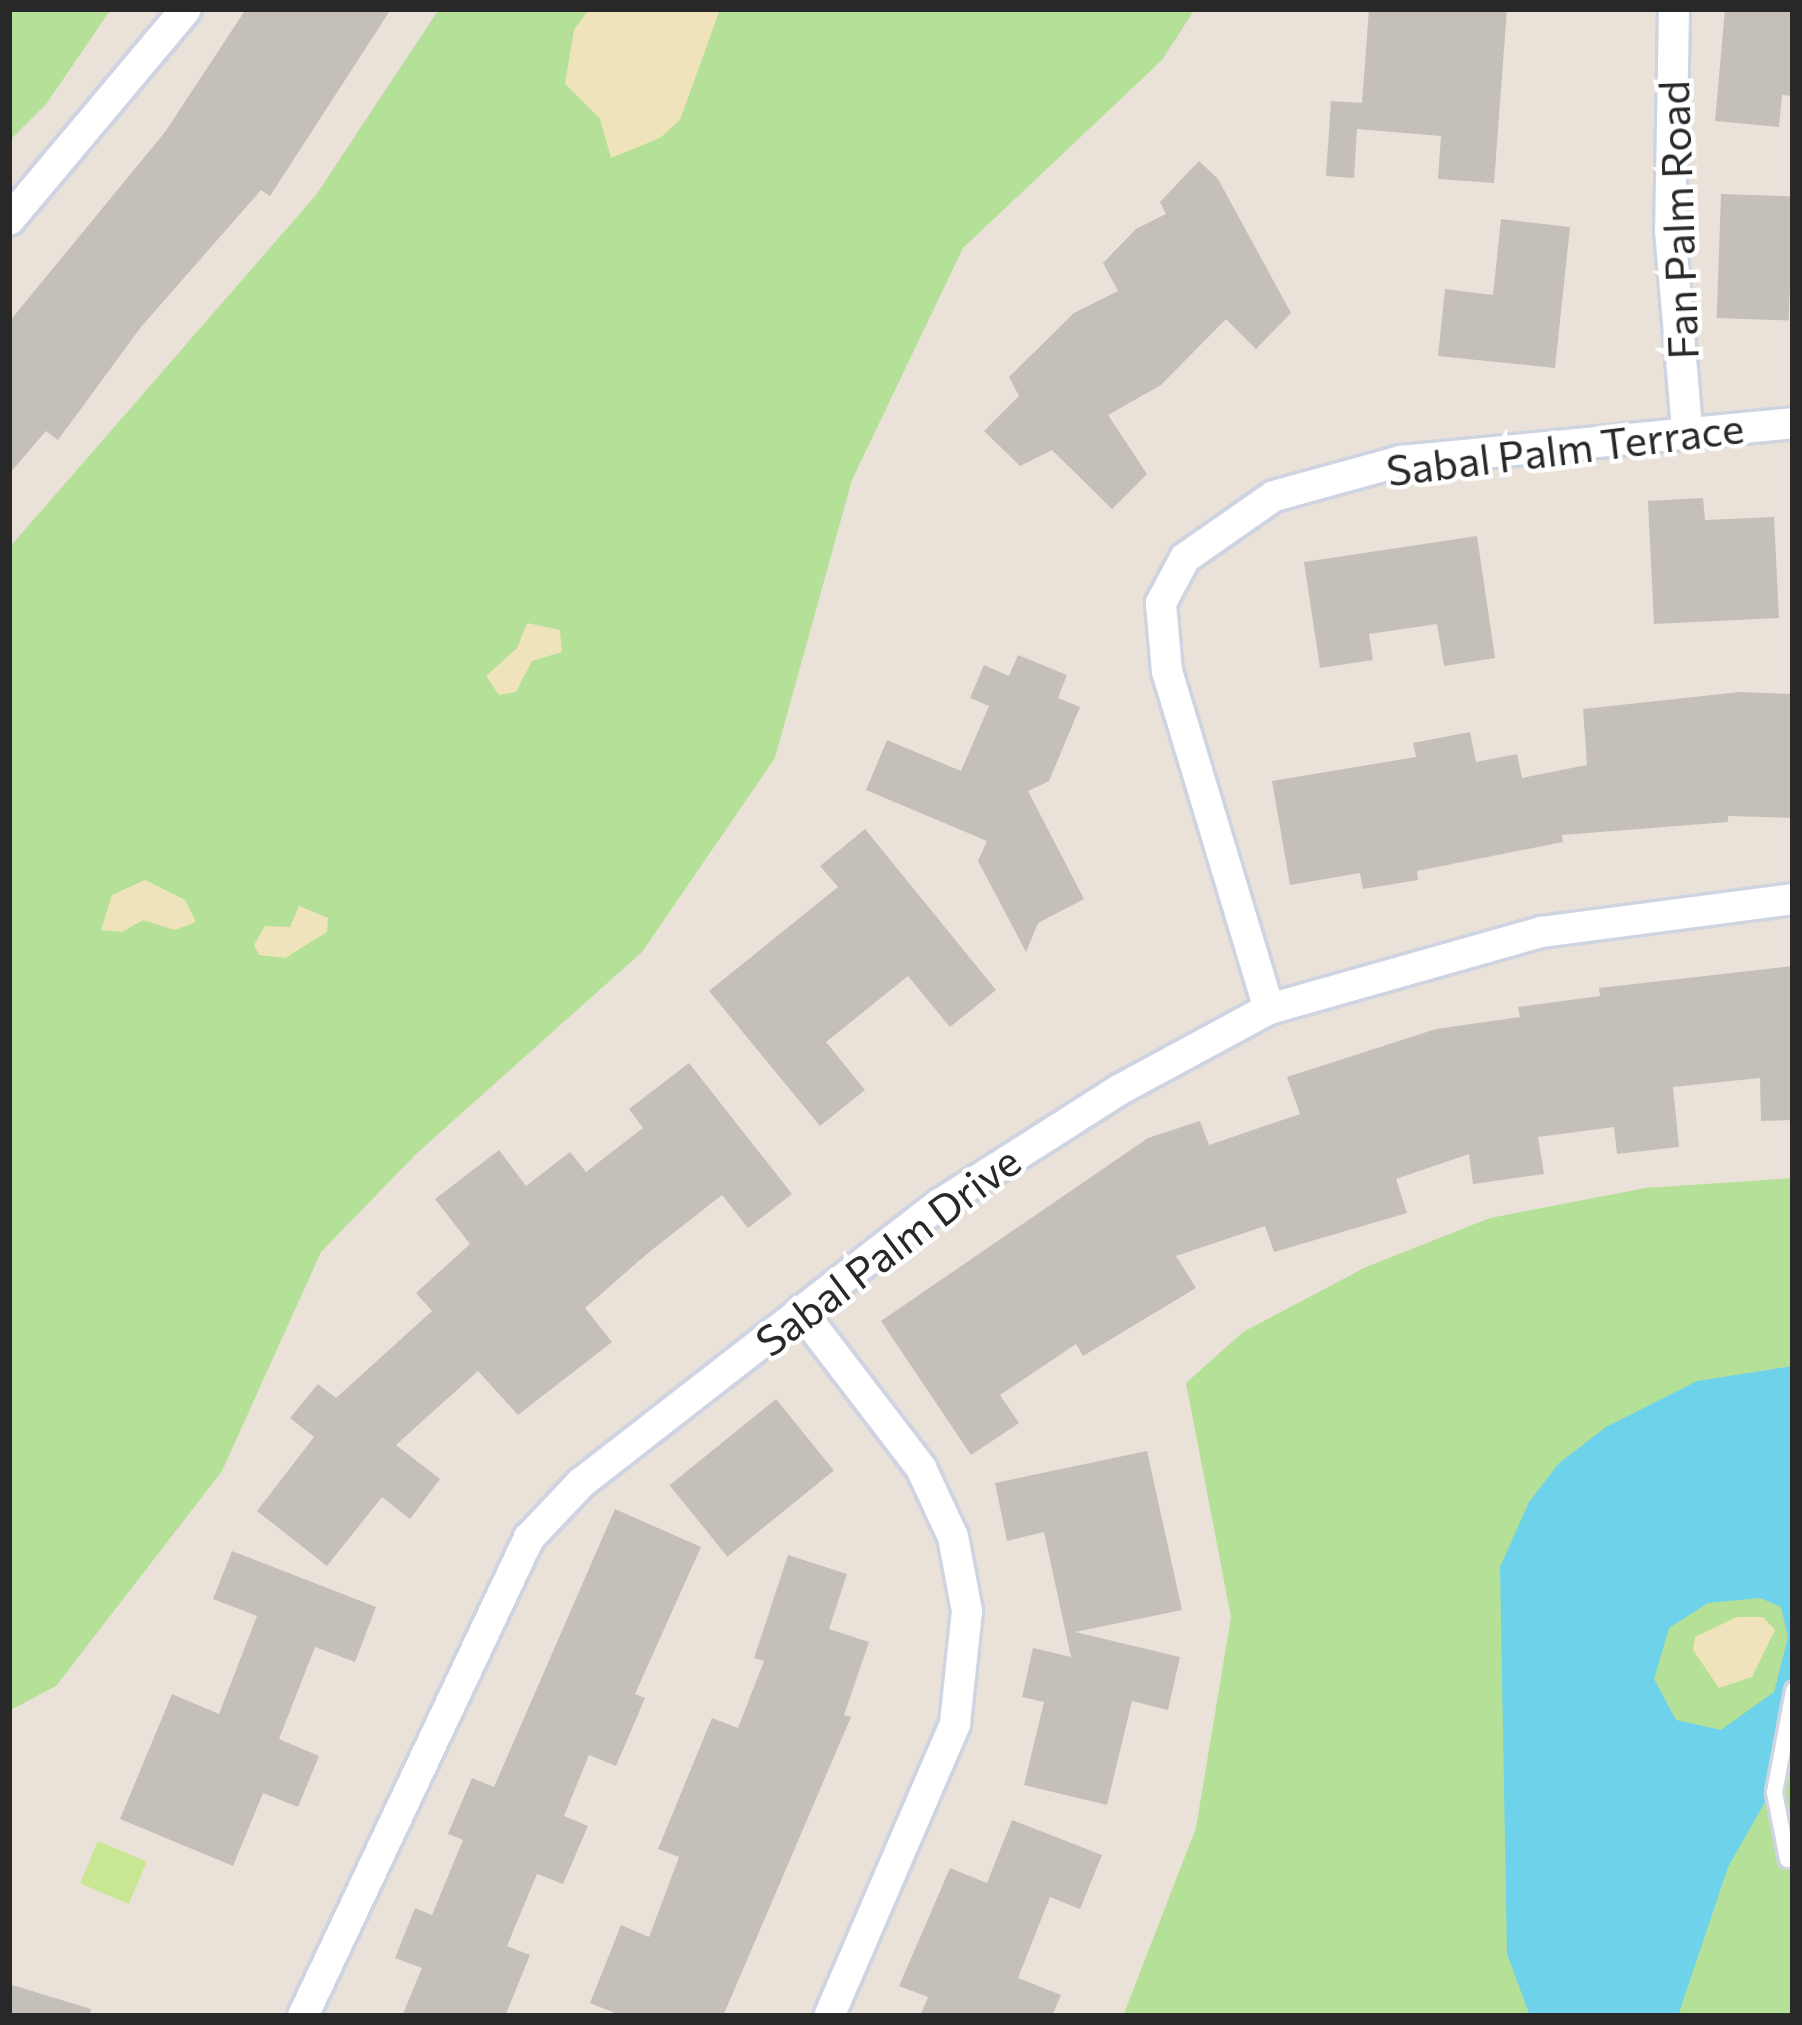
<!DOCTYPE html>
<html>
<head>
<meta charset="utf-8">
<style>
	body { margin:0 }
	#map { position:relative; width:1802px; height:2025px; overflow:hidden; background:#eae2d9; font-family:Commissioner,sans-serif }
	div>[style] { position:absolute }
	.green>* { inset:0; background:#b5e097 }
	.sand>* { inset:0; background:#efe3bc }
	.pitch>* { inset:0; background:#c9e793; transform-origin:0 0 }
	.water>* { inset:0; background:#6ed2ea }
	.building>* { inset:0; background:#c5bfb9; transform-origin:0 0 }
	.roads { filter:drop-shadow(3px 0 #cfd4e1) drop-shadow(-3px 0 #cfd4e1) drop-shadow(0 3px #cfd4e1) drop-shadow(0 -3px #cfd4e1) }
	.service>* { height:15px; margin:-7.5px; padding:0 7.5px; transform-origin:7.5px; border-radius:7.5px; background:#fff }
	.minor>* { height:30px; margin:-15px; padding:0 15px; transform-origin:15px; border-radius:15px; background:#fff }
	span { translate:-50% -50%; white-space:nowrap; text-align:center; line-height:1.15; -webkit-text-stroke:9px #fff; paint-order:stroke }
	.street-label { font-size:42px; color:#282828 }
	.frame { position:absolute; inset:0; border:12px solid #282828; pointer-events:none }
</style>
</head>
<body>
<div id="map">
	<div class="green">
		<div style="clip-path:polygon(9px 9px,111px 9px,47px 103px,9px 141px)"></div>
		<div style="clip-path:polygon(439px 9px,1195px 9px,1162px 60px,963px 248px,852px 480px,775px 758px,642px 952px,416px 1154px,321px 1252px,222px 1471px,56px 1686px,9px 1711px,9px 548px,316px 195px)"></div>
		<div style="clip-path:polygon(1793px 1178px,1793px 2016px,1123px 2016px,1196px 1828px,1231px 1617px,1186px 1383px,1243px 1332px,1366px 1267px,1490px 1218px,1645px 1188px)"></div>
	</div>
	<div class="sand">
		<div style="clip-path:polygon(589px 9px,720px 9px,680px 120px,660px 138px,611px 158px,600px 119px,565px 84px,574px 30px)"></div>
		<div style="clip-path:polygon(527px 623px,560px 630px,562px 652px,532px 661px,516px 692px,499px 695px,486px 676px,517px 648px)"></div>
		<div style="clip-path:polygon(145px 880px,185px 900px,196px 922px,175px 930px,143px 920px,122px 932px,101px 930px,112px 895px)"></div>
		<div style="clip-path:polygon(299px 906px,328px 918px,327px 932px,285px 958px,259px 955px,254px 945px,265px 926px,290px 927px)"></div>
		<div style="clip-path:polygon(1737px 1617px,1763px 1617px,1775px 1630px,1752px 1677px,1719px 1688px,1693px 1650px,1695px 1637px)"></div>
	</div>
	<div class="pitch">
		<div style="left:98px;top:1841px;width:53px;height:46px;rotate:23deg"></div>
	</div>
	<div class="water">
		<div style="clip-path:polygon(evenodd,1793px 1366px,1793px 1753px,1728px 1867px,1678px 2016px,1530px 2016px,1507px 1954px,1500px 1567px,1529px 1502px,1559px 1463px,1606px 1427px,1697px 1381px,1793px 1366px,1760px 1598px,1781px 1607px,1788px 1637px,1774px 1692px,1721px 1730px,1676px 1720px,1654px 1679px,1669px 1628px,1708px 1603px,1760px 1598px)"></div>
	</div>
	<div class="building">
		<div style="clip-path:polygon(246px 9px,391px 9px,270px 196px,261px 190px,141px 327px,58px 440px,46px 431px,9px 474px,9px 322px,165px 132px)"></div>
		<div style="clip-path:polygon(1369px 9px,1507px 9px,1494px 183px,1438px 179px,1441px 136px,1357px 129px,1354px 178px,1326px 176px,1331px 101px,1362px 103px)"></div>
		<div style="clip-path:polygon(1725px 9px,1793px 9px,1793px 96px,1782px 95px,1779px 127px,1715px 121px)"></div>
		<div style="clip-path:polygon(1199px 161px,1218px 179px,1291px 313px,1256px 349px,1226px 319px,1161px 385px,1108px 415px,1147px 474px,1112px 509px,1052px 450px,1020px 466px,984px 431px,1019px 396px,1009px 377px,1074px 313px,1118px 291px,1103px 263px,1136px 229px,1166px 214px,1160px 202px)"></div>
		<div style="left:1721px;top:194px;width:72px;height:124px;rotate:2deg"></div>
		<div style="clip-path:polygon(1501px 219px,1570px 227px,1555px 368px,1438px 356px,1445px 289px,1493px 295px)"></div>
		<div style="clip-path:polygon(1703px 498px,1705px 520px,1774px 517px,1779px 618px,1654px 624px,1648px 501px)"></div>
		<div style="clip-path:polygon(1477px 536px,1495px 658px,1444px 666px,1437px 624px,1369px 634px,1373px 660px,1320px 668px,1304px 562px)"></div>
		<div style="clip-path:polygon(1018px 655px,1067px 675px,1058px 698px,1080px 707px,1049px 781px,1028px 791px,1084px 899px,1038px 923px,1026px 952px,978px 861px,987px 841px,866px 790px,887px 740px,961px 771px,989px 706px,970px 698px,984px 665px,1009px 676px)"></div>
		<div style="clip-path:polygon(1740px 692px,1793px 694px,1793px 818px,1728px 816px,1728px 822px,1562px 835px,1563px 842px,1417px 871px,1418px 880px,1363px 889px,1360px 873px,1290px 885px,1272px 781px,1416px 757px,1413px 743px,1470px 732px,1476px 762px,1517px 754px,1522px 778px,1587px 765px,1583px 709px)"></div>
		<div style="clip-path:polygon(865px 829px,996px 990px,950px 1027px,908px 976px,826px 1042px,865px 1090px,820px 1126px,709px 991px,838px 887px,820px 866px)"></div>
		<div style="clip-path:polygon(1793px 966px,1793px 1120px,1761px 1121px,1760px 1078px,1673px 1087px,1679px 1147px,1617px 1154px,1614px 1127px,1538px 1137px,1544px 1174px,1473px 1184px,1469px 1154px,1396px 1179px,1407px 1213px,1274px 1252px,1265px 1226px,1176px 1256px,1196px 1288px,1083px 1356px,1076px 1344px,1000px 1395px,1019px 1423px,971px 1455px,881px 1321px,1148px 1138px,1200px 1121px,1209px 1145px,1300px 1114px,1287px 1077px,1436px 1029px,1520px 1017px,1518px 1007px,1600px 996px,1599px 988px)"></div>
		<div style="clip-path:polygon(689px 1063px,792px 1194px,748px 1228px,722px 1195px,648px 1253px,585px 1308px,612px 1342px,518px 1415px,478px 1371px,396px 1445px,440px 1479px,410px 1519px,382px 1497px,327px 1566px,257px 1511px,314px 1437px,290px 1418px,318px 1384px,336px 1398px,432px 1311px,416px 1293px,470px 1244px,435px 1199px,499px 1150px,526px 1186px,570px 1152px,586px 1172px,643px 1128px,629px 1109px)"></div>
		<div style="left:776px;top:1399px;width:92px;height:137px;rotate:51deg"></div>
		<div style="clip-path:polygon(1147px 1451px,1182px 1610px,1075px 1632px,1180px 1657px,1168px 1710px,1132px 1701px,1107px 1805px,1024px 1785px,1044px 1702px,1022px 1697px,1033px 1648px,1071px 1657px,1044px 1532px,1007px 1541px,995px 1483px)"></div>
		<div style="clip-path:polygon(615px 1509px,701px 1547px,635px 1694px,645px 1698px,616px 1766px,589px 1755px,564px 1816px,588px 1826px,563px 1884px,537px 1874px,507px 1946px,530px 1955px,505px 2016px,402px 2016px,422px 1968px,395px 1958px,415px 1908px,432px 1915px,463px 1840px,448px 1834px,472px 1778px,494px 1787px)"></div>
		<div style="clip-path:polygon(232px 1551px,376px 1607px,355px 1662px,315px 1647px,279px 1739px,319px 1756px,298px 1807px,263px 1793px,233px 1866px,120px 1819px,172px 1694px,219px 1714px,257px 1616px,213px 1599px)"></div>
		<div style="clip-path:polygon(788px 1555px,847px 1574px,829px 1629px,869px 1642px,844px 1715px,851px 1717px,723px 2016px,622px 2016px,590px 2003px,621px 1925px,649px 1937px,679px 1857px,658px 1849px,712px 1718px,738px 1728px,764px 1661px,754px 1658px)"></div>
		<div style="clip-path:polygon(1012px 1820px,1102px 1855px,1080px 1909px,1050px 1897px,1018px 1978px,1061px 1995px,1052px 2016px,920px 2016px,928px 1997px,899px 1986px,950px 1868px,987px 1883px)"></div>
		<div style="clip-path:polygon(9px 1984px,91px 2009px,90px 2016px,9px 2016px)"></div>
	</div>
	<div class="roads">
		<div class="service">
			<div style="left:1787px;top:1859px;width:68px;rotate:-101deg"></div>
			<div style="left:1774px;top:1792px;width:104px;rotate:-79.4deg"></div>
		</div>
		<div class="minor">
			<div style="left:1674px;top:9px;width:221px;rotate:91deg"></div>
			<div style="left:1670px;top:230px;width:201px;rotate:85.1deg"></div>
			<div style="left:9px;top:220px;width:275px;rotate:-50deg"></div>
			<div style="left:1269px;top:1009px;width:352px;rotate:-106.8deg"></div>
			<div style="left:1167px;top:672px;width:69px;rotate:-95deg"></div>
			<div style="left:1161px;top:603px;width:51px;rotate:-61.9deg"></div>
			<div style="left:1185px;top:558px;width:108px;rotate:-34.9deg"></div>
			<div style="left:1274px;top:496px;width:132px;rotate:-15.4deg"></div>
			<div style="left:1401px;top:461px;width:394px;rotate:-5.5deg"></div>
			<div style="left:801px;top:1311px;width:198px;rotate:52.6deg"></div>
			<div style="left:921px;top:1468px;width:76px;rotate:65.1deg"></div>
			<div style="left:953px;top:1537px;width:75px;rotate:79.3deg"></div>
			<div style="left:967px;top:1611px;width:114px;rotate:96.1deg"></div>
			<div style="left:955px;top:1724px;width:318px;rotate:113.3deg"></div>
			<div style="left:303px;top:2016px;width:529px;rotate:-64.7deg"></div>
			<div style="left:529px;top:1538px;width:76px;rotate:-46.6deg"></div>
			<div style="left:581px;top:1483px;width:455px;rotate:-37.9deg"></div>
			<div style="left:940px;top:1204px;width:212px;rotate:-32.5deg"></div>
			<div style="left:1119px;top:1090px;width:170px;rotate:-28.4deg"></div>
			<div style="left:1269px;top:1009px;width:284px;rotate:-15.8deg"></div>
			<div style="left:1542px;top:932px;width:253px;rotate:-7.5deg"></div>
		</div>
	</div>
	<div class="street-label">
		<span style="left:1677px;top:220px;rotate:-92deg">Fan Palm Road</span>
		<span style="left:1565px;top:448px;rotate:-7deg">Sabal Palm Terrace</span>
		<span style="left:887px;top:1250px;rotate:-37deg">Sabal Palm Drive</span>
	</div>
	<div class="frame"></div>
</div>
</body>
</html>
